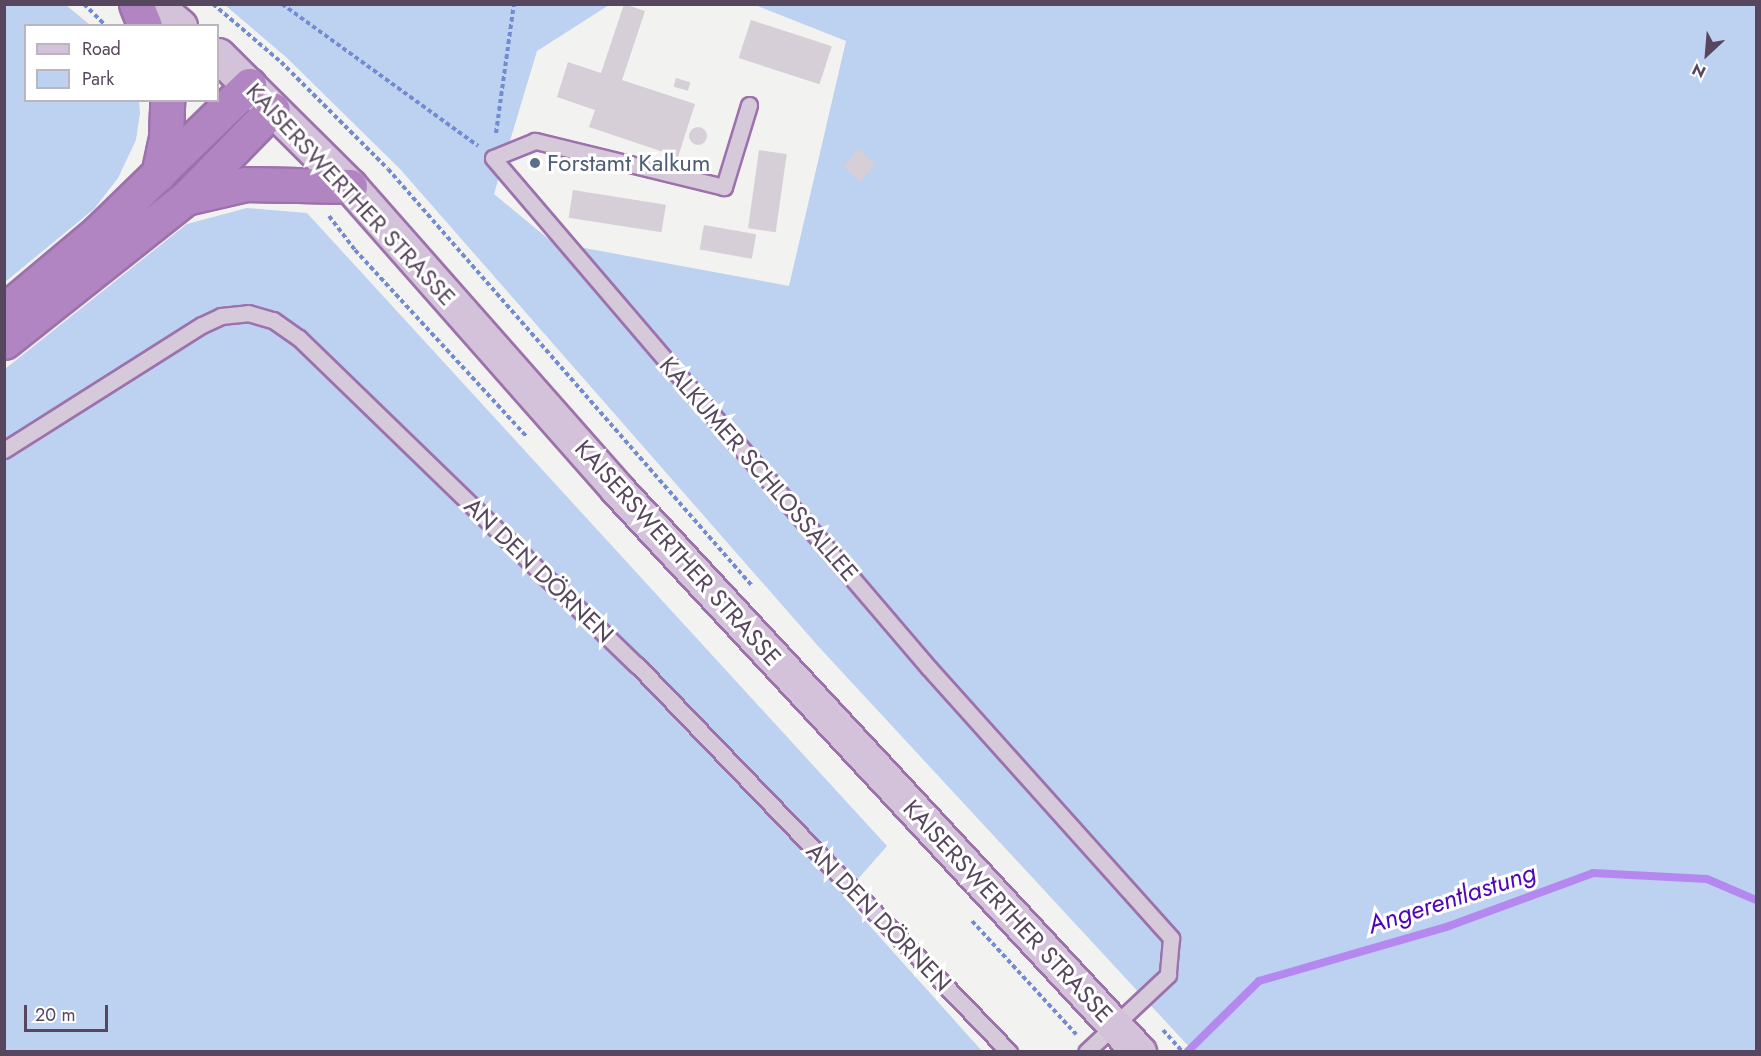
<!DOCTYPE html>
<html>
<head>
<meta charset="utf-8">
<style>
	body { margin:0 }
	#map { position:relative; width:1761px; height:1056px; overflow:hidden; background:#f2f2f0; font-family:Jost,sans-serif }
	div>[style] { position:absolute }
	.green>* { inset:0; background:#bdd1f1 }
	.stream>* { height:8px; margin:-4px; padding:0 4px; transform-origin:4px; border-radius:4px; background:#b588f0 }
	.building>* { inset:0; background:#d7cfd7; transform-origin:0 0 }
	.round { border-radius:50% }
	.path>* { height:4px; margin-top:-2px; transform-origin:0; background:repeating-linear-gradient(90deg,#738cd1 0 4.5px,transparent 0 7.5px) }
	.roads { filter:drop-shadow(2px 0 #9d71ac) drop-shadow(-2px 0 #9d71ac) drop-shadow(0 2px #9d71ac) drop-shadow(0 -2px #9d71ac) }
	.lane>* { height:15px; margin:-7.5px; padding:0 7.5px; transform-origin:7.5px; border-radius:7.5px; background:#d5c9da }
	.secondary>* { height:33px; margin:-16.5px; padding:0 16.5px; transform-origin:16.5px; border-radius:16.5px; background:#d3c2d9 }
	.highway>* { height:33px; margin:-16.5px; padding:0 16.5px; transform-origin:16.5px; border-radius:16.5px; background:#b185c1 }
	.dots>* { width:16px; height:16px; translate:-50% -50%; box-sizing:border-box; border:3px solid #fff; border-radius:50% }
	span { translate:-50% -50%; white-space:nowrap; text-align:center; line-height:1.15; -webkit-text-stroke:6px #fff; paint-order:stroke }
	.service-label { font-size:24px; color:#4e5e75 }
	.left { translate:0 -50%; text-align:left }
	.street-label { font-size:24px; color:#57475e }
	.water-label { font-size:26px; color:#5006b2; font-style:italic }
	.frame { position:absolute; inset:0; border:6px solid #57475e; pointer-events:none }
	.legend { position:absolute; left:24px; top:24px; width:195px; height:78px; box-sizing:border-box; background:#fff; border:2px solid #bcb5bf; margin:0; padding:8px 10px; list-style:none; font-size:18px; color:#57475e }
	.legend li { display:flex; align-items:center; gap:12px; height:30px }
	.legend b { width:30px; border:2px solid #bcb5bf }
	.north { position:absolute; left:1677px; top:24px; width:60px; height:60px; -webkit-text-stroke:4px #fff; paint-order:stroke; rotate:206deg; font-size:16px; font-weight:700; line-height:24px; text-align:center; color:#57475e }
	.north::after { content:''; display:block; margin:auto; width:21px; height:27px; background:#57475e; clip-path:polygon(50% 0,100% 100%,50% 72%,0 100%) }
	.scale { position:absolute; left:24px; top:1005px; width:84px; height:27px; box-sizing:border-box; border:3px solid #57475e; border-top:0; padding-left:8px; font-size:18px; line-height:21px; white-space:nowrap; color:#57475e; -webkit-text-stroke:4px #fff; paint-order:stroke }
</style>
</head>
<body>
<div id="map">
	<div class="green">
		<div style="clip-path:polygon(5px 4px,66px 5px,90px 25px,26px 26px,26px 100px,139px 101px,140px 113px,136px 140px,118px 178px,94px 209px,5px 282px)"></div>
		<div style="clip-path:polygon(225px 5px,609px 5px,537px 51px,494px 194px,552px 242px,789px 286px,846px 41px,755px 5px,1756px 5px,1756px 1051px,1193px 1051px,818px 646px,400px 169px,286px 57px)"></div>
		<div style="clip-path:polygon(247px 208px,307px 213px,887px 846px,843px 896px,982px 1051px,5px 1052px,5px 369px,187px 224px)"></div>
	</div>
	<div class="stream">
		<div style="left:1187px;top:1052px;width:101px;rotate:-44.6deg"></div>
		<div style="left:1259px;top:981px;width:198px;rotate:-16.1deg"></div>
		<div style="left:1449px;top:926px;width:153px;rotate:-20.2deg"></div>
		<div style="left:1593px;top:873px;width:114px;rotate:3deg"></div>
		<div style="left:1707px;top:879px;width:53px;rotate:23.2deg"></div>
	</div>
	<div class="building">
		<div style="clip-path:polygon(624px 4px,645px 11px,622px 80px,695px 104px,678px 157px,589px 127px,595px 110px,557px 97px,568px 62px,601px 73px)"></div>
		<div style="left:751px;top:20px;width:85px;height:40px;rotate:18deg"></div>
		<div style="left:676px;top:78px;width:15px;height:9px;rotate:16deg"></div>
		<div class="round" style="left:689px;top:127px;width:18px;height:18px"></div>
		<div style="left:859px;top:149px;width:23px;height:23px;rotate:43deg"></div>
		<div style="left:759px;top:150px;width:28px;height:79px;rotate:8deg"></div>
		<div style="left:573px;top:190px;width:94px;height:28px;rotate:9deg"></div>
		<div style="left:704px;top:225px;width:53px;height:25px;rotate:10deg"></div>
	</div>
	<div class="path">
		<div style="left:84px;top:4px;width:31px;rotate:45deg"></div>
		<div style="left:213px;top:4px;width:89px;rotate:40.5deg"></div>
		<div style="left:281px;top:62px;width:151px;rotate:45deg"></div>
		<div style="left:388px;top:169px;width:555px;rotate:48.87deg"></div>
		<div style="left:282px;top:4px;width:242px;rotate:35.9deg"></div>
		<div style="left:496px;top:133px;width:130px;rotate:-82.1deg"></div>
		<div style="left:329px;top:216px;width:43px;rotate:52.6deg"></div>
		<div style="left:355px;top:250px;width:253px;rotate:47.4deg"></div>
		<div style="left:972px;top:921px;width:154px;rotate:47.4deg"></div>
		<div style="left:1163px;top:1030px;width:30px;rotate:48deg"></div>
	</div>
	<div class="roads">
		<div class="lane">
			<div style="left:749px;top:105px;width:86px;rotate:107deg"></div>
			<div style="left:724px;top:187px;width:195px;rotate:-166.3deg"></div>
			<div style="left:535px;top:141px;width:45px;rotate:158deg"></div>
			<div style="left:493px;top:158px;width:671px;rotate:49.47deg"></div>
			<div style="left:929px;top:668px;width:363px;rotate:48.1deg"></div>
			<div style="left:1171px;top:938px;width:37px;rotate:95deg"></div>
			<div style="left:1168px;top:975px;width:112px;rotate:136.8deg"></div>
			<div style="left:4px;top:450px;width:234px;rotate:-32.3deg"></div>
			<div style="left:202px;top:325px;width:21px;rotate:-25deg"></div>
			<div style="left:221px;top:316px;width:27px;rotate:-6deg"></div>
			<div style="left:248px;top:313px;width:26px;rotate:16deg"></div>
			<div style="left:273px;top:320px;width:32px;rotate:35deg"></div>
			<div style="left:299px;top:338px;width:470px;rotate:44.1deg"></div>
			<div style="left:637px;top:665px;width:537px;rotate:46.13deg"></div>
		</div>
		<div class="secondary">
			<div style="left:154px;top:4px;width:34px;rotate:40deg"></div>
			<div style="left:218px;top:55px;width:186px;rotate:44.8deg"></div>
			<div style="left:350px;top:186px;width:404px;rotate:48.6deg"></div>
			<div style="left:617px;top:489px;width:768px;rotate:47.16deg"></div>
		</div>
		<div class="highway">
			<div style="left:136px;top:4px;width:24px;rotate:68deg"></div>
			<div style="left:158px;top:175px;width:39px;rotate:-78deg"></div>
			<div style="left:166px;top:137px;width:37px;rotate:-88deg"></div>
			<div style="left:186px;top:198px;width:62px;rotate:-13.1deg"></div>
			<div style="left:246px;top:184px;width:104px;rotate:1.1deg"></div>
			<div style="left:4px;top:311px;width:123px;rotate:-40deg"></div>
			<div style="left:98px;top:232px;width:211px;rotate:-44.2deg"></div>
			<div style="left:4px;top:342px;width:232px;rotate:-38.4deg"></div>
			<div style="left:186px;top:198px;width:124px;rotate:-45.7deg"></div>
		</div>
	</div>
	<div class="dots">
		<div style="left:535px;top:163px;background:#5c6f8a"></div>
	</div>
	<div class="service-label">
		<span class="left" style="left:547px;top:163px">Forstamt Kalkum</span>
	</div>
	<div class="street-label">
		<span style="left:351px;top:194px;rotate:47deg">KAISERSWERTHER STRASSE</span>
		<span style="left:759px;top:469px;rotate:49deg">KALKUMER SCHLOSSALLEE</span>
		<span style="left:678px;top:553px;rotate:48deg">KAISERSWERTHER STRASSE</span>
		<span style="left:539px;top:570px;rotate:44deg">AN DEN DÖRNEN</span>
		<span style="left:1008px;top:911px;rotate:47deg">KAISERSWERTHER STRASSE</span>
		<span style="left:879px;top:917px;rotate:46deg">AN DEN DÖRNEN</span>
	</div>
	<div class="water-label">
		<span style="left:1452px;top:899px;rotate:-18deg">Angerentlastung</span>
	</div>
	<div class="frame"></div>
	<ul class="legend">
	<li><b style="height:8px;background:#d3c2d9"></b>Road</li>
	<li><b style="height:16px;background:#bdd1f1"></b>Park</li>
	</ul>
	<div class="north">N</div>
	<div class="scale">20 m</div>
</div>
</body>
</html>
